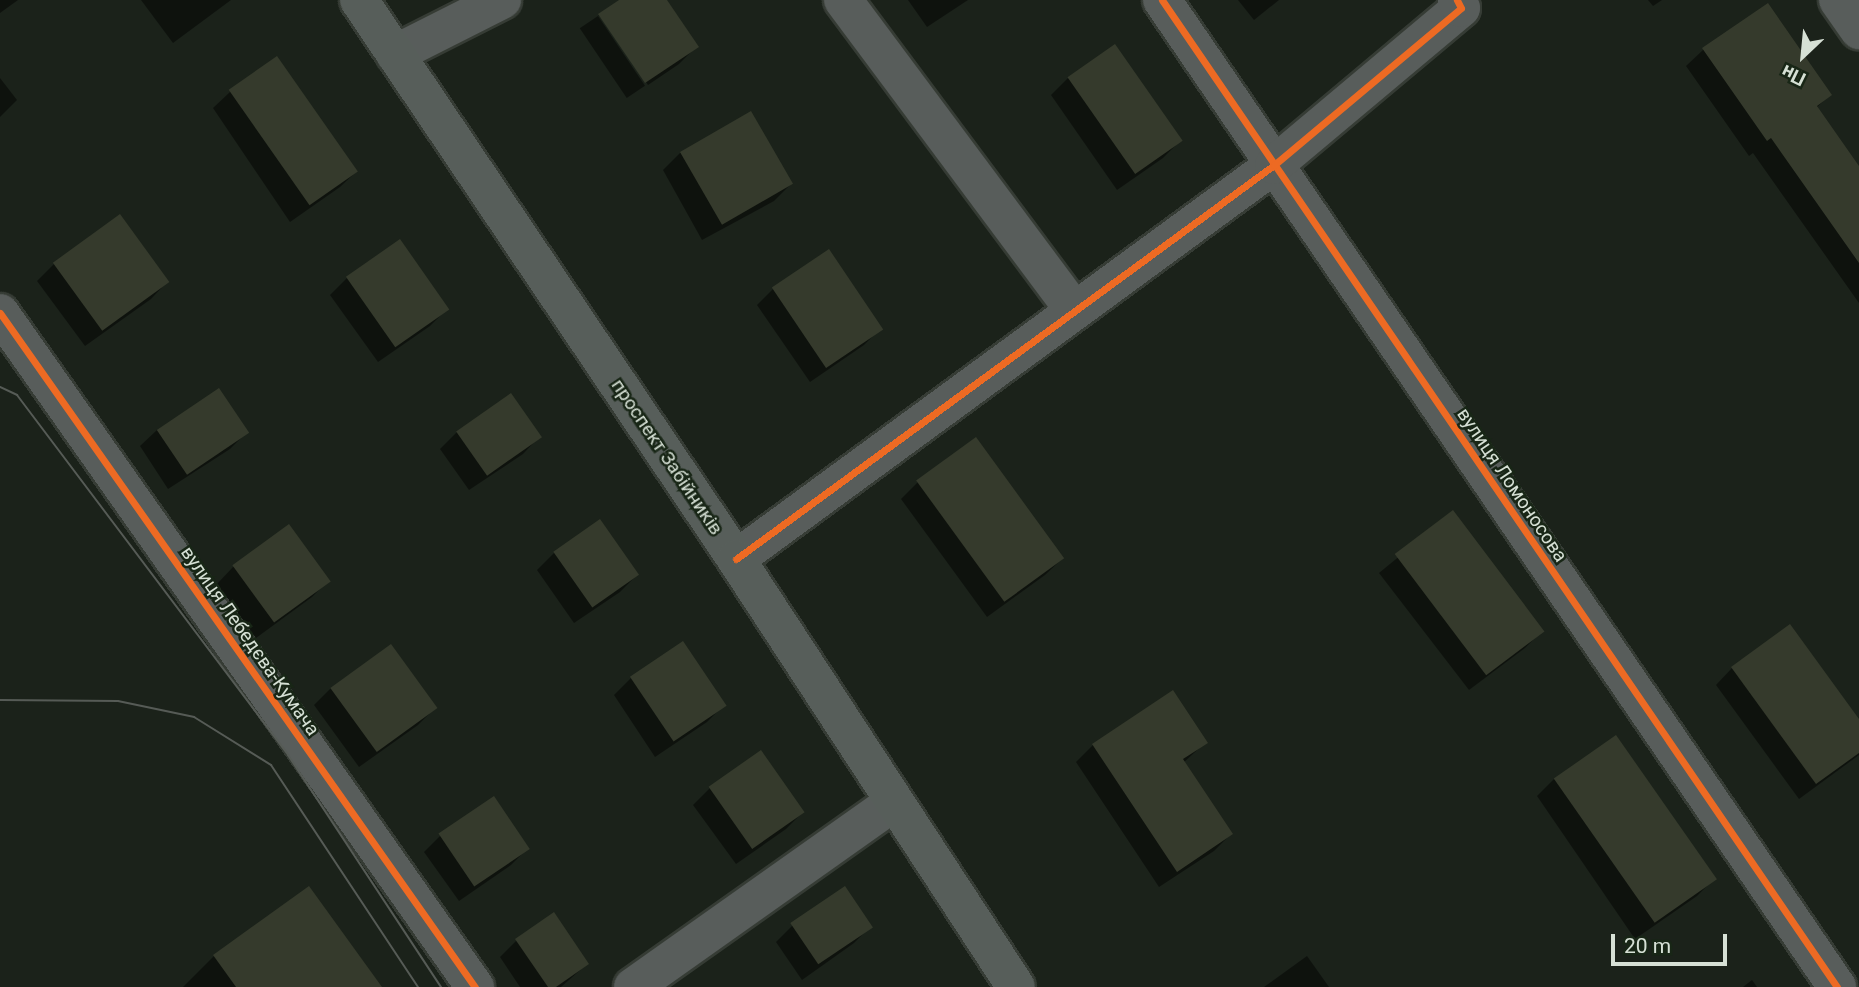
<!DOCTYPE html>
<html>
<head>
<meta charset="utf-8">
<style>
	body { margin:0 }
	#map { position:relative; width:1859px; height:987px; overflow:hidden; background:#1b221a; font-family:Roboto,sans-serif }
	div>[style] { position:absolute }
	.shadow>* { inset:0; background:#0007; transform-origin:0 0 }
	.building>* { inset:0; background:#353a2c; transform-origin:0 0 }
	.roads { filter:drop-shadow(2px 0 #363c35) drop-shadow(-2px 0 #363c35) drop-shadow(0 2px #363c35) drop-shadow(0 -2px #363c35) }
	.minor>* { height:38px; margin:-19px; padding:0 19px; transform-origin:19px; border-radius:19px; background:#585d5b }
	.major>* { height:38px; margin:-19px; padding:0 19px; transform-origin:19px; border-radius:19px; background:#575e5a }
	.tram>* { height:2px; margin:-1px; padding:0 1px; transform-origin:1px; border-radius:1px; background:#565b56 }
	.cycleway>* { height:7px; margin:-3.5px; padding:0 3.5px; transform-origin:3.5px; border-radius:3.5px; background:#ed6a23 }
	span { translate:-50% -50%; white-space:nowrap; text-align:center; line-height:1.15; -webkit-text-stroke:5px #182616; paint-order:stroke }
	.street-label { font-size:19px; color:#d6e0d5 }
	.north { position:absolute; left:1768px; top:21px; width:70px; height:70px; -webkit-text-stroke:5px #182616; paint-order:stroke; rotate:206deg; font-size:19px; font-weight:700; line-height:28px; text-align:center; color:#d6e0d5 }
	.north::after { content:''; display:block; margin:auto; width:24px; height:32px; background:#d6e0d5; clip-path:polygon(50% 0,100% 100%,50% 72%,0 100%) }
	.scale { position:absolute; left:1611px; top:934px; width:116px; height:32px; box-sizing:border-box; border:4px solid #d6e0d5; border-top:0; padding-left:9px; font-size:21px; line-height:24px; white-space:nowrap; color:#d6e0d5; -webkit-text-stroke:5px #182616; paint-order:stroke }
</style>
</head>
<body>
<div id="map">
	<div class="shadow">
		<div style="clip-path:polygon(0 0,18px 0,0 13px)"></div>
		<div style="clip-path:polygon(141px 0,231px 0,173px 43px)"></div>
		<div style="clip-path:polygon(622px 0,665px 0,696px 47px,679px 64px,648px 85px,602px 16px,598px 16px)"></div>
		<div style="clip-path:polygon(908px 0,968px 0,927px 27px)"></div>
		<div style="clip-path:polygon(1238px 0,1279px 0,1254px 20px)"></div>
		<div style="clip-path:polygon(1648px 0,1662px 0,1653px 6px)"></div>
		<div style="clip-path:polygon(1767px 5px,1830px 95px,1816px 108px,1859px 169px,1859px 303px,1753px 153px,1749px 156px,1686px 66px,1703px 50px)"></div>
		<div style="left:598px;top:16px;width:84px;height:22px;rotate:56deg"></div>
		<div style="clip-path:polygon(1114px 46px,1180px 141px,1163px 158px,1117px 190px,1051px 95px,1068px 78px)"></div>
		<div style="clip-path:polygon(277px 59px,357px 171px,340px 187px,290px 222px,213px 108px,230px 92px)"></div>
		<div style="clip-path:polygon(0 78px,17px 100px,0 117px)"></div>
		<div style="clip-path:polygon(751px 113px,791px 184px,774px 201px,702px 240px,663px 170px,680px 153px)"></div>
		<div style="clip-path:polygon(120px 216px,167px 282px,151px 299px,85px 346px,37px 281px,54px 264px)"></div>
		<div style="clip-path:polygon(347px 278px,447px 309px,430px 326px,378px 362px,330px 295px)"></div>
		<div style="clip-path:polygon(773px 289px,881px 328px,864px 345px,810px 382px,757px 305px)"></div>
		<div style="clip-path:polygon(511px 395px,539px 437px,523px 454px,469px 490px,440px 449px,457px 432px)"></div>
		<div style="clip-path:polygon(157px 430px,247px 432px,230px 449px,168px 489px,140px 446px)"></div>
		<div style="clip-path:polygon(918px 482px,1062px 559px,1045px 575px,987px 617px,901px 499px)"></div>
		<div style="clip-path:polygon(1452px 513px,1542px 631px,1525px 648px,1469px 690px,1379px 573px)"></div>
		<div style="clip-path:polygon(554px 553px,637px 575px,620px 592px,574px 623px,537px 570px)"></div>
		<div style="clip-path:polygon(233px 567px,329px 580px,312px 597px,256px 638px,217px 584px)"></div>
		<div style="clip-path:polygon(683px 643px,724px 705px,707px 722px,655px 757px,614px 695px,631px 678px)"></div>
		<div style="clip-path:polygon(1732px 668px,1859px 722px,1859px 755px,1799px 799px,1716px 685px)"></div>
		<div style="clip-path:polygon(331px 688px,435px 708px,418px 725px,359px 767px,314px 705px)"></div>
		<div style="clip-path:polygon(1206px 742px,1183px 763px,1231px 834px,1214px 851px,1159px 887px,1076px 762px,1093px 745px)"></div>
		<div style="clip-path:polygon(1554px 779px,1714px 879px,1697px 896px,1635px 939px,1537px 796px)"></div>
		<div style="clip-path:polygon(710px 788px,803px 812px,786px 829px,736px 864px,693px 805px)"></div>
		<div style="clip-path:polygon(441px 835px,528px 848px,511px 865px,459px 901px,424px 852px)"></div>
		<div style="clip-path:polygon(308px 888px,380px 987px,183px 987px,214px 956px)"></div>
		<div style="clip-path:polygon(793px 925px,871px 926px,854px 943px,802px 980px,776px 942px)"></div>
		<div style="clip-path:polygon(516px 941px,587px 964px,561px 987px,520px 987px,500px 957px)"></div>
		<div style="clip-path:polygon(1307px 956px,1329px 987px,1264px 987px)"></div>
		<div style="clip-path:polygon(1752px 980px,1757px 987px,1743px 987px)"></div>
	</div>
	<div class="building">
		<div style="clip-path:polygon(619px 0,667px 0,699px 47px,645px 83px,598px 14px)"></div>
		<div style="clip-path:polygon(1768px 3px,1832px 95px,1817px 106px,1859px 166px,1859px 263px,1771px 138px,1767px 141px,1702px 48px)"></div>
		<div style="left:1115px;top:44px;width:118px;height:58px;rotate:55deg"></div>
		<div style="left:277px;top:56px;width:141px;height:59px;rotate:55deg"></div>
		<div style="left:751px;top:111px;width:84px;height:82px;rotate:60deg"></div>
		<div style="left:120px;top:214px;width:84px;height:83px;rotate:54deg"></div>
		<div style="left:400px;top:239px;width:86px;height:66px;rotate:55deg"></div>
		<div style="left:829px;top:249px;width:97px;height:69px;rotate:56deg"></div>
		<div style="left:219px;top:388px;width:54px;height:75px;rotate:56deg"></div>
		<div style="left:511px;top:393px;width:54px;height:67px;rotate:55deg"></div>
		<div style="left:976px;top:437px;width:150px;height:74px;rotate:54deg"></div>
		<div style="left:1453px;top:510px;width:152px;height:73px;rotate:53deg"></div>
		<div style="left:600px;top:519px;width:68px;height:57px;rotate:55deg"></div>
		<div style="left:289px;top:524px;width:71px;height:70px;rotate:54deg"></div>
		<div style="clip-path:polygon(1790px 624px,1859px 719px,1859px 753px,1816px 784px,1731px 667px)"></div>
		<div style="left:683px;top:641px;width:78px;height:64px;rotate:56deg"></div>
		<div style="left:391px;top:644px;width:79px;height:75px;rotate:54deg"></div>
		<div style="clip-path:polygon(1173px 690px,1208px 743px,1183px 759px,1233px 834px,1177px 872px,1092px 744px)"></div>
		<div style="left:1616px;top:735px;width:176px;height:76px;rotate:55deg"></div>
		<div style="left:761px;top:750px;width:76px;height:64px;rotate:55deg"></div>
		<div style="left:494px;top:796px;width:64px;height:67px;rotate:56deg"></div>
		<div style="clip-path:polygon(309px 886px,382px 987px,236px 987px,213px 955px)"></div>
		<div style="left:845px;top:886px;width:50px;height:66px;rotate:56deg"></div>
		<div style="clip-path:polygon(554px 912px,589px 964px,556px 987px,548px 987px,515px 939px)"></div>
	</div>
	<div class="roads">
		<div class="minor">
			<div style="left:843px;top:0;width:387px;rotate:53.3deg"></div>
			<div style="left:1162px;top:0;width:1196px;rotate:55.63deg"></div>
			<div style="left:1838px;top:0;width:37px;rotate:55deg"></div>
			<div style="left:395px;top:54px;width:120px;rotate:-26.8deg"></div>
			<div style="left:0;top:313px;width:825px;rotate:54.83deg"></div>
			<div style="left:736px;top:559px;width:667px;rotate:-36.22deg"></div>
			<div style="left:1274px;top:165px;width:244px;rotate:-40deg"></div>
			<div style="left:1461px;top:8px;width:9px;rotate:-117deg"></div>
			<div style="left:633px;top:987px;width:320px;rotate:-35.3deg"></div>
		</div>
		<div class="major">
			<div style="left:359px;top:0;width:674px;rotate:56deg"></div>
			<div style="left:736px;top:559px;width:511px;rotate:56.81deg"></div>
		</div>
	</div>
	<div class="tram">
		<div style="left:0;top:387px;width:19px;rotate:25deg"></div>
		<div style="left:17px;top:395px;width:451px;rotate:53deg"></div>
		<div style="left:288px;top:755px;width:278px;rotate:56.6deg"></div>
		<div style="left:0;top:700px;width:118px;rotate:0.5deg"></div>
		<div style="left:118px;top:701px;width:78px;rotate:11.9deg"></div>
		<div style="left:194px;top:717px;width:91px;rotate:31.9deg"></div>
		<div style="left:271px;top:765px;width:266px;rotate:56.5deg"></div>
	</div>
	<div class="cycleway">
		<div style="left:1162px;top:0;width:1196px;rotate:55.63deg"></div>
		<div style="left:0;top:313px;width:825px;rotate:54.83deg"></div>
		<div style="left:736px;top:559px;width:667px;rotate:-36.22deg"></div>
		<div style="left:1274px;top:165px;width:244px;rotate:-40deg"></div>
		<div style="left:1461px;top:8px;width:9px;rotate:-117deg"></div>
	</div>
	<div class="street-label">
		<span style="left:667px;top:457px;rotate:56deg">проспект Забійників</span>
		<span style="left:1512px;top:485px;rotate:56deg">вулиця Ломоносова</span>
		<span style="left:250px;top:641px;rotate:55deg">вулиця Лебедєва-Кумача</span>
	</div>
	<div class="north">Пн</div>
	<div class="scale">20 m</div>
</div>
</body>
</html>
